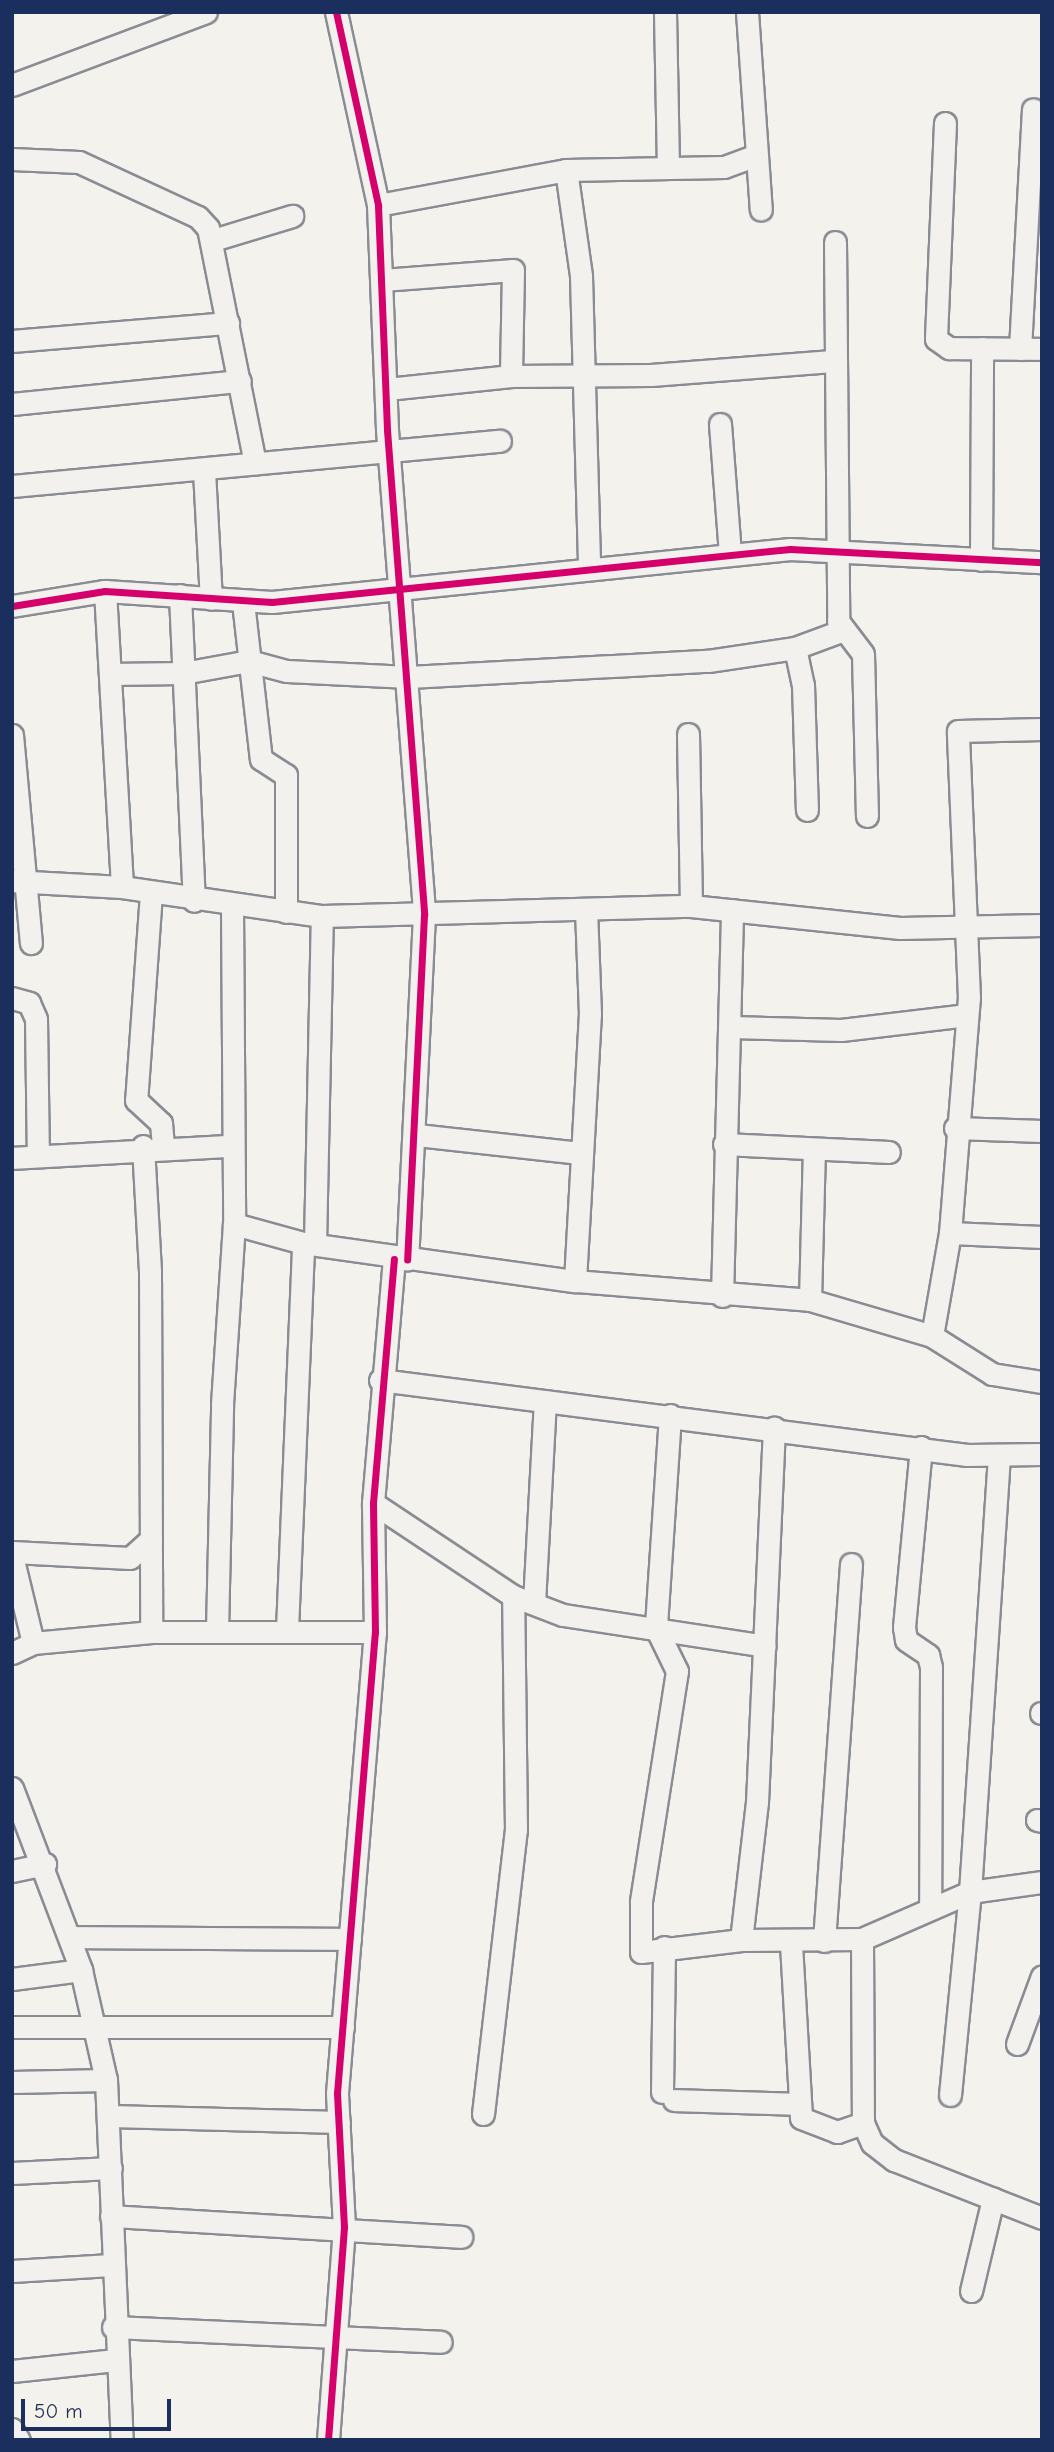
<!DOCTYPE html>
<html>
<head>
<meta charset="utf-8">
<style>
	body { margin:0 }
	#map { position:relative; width:1054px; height:2452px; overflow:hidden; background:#f4f2ec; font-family:"Comic Neue",sans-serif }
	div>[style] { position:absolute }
	.roads { filter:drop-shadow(2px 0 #898c92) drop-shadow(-2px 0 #898c92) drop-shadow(0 2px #898c92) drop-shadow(0 -2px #898c92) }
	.minor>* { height:21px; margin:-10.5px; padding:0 10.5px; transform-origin:10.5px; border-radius:10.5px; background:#f2f1ed }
	.cycleway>* { height:7px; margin:-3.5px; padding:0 3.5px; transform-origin:3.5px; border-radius:3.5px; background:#d6006c }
	span { translate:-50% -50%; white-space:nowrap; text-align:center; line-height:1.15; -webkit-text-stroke:5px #f7f3e8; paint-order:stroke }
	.frame { position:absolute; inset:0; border:14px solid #1b2f5e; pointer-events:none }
	.scale { position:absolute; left:21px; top:2399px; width:150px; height:32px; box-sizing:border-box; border:4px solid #1b2f5e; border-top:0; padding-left:9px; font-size:21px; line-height:24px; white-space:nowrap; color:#1b2f5e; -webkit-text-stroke:5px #f7f3e8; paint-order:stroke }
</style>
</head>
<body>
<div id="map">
	<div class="roads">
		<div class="minor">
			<div style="left:336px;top:12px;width:198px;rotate:77.7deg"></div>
			<div style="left:378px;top:205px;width:225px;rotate:87.7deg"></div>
			<div style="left:387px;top:430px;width:486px;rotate:85.6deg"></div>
			<div style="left:424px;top:915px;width:345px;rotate:92.8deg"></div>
			<div style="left:665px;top:12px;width:154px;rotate:88.9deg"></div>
			<div style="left:747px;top:12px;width:198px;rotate:86deg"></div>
			<div style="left:12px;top:85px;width:207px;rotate:-20.6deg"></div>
			<div style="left:945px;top:123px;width:216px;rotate:92.4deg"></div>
			<div style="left:936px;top:339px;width:16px;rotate:35deg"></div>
			<div style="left:949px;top:348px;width:93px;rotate:0.6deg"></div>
			<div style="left:12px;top:159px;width:67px;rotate:2.6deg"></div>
			<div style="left:79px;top:162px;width:131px;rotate:24.8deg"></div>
			<div style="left:198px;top:217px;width:15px;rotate:48deg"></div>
			<div style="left:208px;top:228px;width:240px;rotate:78.7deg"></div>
			<div style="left:566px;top:170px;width:158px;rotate:-1.1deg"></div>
			<div style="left:724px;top:167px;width:33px;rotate:-20deg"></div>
			<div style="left:378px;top:205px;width:191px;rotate:-10.5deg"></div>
			<div style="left:566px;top:170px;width:107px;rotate:81.9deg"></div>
			<div style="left:581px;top:276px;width:292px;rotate:88.4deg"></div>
			<div style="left:213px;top:240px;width:83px;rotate:-16.9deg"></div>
			<div style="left:835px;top:242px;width:379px;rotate:89.5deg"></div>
			<div style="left:838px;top:621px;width:41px;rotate:52.9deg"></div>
			<div style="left:863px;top:654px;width:162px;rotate:88.6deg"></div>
			<div style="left:383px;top:280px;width:130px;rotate:-4.4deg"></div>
			<div style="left:513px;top:270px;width:106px;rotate:91.1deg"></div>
			<div style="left:12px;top:341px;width:217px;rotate:-4.8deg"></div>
			<div style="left:1020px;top:349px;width:240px;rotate:-86.9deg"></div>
			<div style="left:387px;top:389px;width:125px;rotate:-6deg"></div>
			<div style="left:511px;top:376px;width:140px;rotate:-0.4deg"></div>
			<div style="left:651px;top:375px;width:185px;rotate:-4.4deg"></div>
			<div style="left:12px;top:404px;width:229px;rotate:-5.8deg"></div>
			<div style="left:720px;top:424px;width:129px;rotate:85.6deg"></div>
			<div style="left:204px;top:471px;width:128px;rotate:86.9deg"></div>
			<div style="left:12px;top:486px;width:490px;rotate:-5.3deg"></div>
			<div style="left:981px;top:560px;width:212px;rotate:-89.7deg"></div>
			<div style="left:105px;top:591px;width:296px;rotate:86.7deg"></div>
			<div style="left:180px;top:595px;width:306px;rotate:87.4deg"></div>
			<div style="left:243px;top:602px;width:158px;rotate:83.5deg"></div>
			<div style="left:261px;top:759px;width:30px;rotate:33deg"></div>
			<div style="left:286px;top:775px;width:137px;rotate:90deg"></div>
			<div style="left:12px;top:606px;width:94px;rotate:-9.2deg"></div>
			<div style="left:105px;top:591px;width:167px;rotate:3.8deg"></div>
			<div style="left:272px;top:602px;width:521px;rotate:-5.84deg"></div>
			<div style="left:790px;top:549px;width:252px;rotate:3deg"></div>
			<div style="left:795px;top:648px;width:38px;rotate:78deg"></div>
			<div style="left:803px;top:685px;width:125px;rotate:88.2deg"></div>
			<div style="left:110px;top:674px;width:73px;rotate:-0.8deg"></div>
			<div style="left:183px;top:673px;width:67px;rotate:-10.3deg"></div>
			<div style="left:249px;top:661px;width:39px;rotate:15deg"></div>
			<div style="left:287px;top:671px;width:122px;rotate:2.8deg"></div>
			<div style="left:409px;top:677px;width:299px;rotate:-3.1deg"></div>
			<div style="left:708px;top:661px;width:88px;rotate:-8.5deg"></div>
			<div style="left:795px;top:648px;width:49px;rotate:-20.3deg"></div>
			<div style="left:688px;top:734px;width:172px;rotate:89deg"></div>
			<div style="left:12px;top:735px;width:209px;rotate:84.8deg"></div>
			<div style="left:12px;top:881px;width:110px;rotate:3.1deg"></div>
			<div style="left:122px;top:887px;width:202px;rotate:8.3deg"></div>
			<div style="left:322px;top:916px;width:369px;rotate:-1.6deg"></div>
			<div style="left:691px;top:906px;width:210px;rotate:6deg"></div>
			<div style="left:900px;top:928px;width:142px;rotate:-1.2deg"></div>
			<div style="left:151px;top:893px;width:208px;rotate:94.1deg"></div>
			<div style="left:136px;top:1100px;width:34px;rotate:43deg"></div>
			<div style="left:161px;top:1123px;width:23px;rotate:85deg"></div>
			<div style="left:232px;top:907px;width:317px;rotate:89.6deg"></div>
			<div style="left:234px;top:1224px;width:72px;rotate:15.4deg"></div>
			<div style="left:12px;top:998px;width:18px;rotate:16deg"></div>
			<div style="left:29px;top:1003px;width:17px;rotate:66deg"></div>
			<div style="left:36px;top:1019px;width:137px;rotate:89.2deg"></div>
			<div style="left:731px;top:1027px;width:110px;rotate:1.6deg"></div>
			<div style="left:841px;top:1030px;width:127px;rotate:-6.8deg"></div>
			<div style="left:955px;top:1128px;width:87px;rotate:2deg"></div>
			<div style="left:417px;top:1135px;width:164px;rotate:6.3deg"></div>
			<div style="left:724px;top:1144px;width:165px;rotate:2.8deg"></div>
			<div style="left:143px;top:1146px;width:126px;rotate:86.8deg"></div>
			<div style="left:150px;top:1272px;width:360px;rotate:89.8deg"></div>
			<div style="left:12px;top:1158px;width:218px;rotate:-3.2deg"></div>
			<div style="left:950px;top:1233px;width:92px;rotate:2.5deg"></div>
			<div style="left:315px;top:1244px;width:328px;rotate:-88.8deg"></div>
			<div style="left:575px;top:1281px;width:267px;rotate:-86.8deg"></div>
			<div style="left:590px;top:1014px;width:105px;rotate:-92.2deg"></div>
			<div style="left:722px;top:1296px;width:386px;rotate:-88.5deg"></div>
			<div style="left:810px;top:1300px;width:149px;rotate:-88.5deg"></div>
			<div style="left:932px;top:1336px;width:105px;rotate:-80.1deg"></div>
			<div style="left:950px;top:1233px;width:236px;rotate:-85.4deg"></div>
			<div style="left:969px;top:998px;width:267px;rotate:-92.4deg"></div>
			<div style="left:958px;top:731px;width:84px;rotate:-1.4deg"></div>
			<div style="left:380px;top:1380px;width:592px;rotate:7.28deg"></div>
			<div style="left:967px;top:1455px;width:75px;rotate:-0.8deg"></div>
			<div style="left:670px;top:1415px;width:213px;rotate:93.8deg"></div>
			<div style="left:656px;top:1628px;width:48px;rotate:64deg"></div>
			<div style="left:677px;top:1671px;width:234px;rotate:98.9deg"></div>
			<div style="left:641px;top:1902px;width:50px;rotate:90deg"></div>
			<div style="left:641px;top:1952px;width:101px;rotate:-6.8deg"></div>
			<div style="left:741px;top:1940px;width:121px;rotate:-0.5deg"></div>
			<div style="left:862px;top:1939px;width:118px;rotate:-23.5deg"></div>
			<div style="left:970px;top:1892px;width:73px;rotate:-7.9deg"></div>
			<div style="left:921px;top:1447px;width:181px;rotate:95.4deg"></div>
			<div style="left:904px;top:1627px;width:13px;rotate:81deg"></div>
			<div style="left:906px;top:1640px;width:27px;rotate:34deg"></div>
			<div style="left:928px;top:1655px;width:12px;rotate:76deg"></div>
			<div style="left:931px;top:1667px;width:242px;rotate:90.2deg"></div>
			<div style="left:373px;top:1503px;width:168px;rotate:33.6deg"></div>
			<div style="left:513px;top:1596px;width:53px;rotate:20.8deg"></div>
			<div style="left:563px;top:1615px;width:204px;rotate:8.7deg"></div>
			<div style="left:12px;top:1552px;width:118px;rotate:2.9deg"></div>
			<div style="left:130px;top:1558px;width:28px;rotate:-42deg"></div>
			<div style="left:12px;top:1556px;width:89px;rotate:76.4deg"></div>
			<div style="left:534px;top:1603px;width:202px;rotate:-86.9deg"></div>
			<div style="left:287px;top:1630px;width:387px;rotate:-87.6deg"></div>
			<div style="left:303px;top:1243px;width:275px;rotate:8deg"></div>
			<div style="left:575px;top:1281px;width:236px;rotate:4.6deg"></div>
			<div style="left:810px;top:1300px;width:127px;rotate:16.4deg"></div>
			<div style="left:932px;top:1336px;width:71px;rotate:32.3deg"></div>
			<div style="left:992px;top:1374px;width:51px;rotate:9.1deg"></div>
			<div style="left:217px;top:1631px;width:227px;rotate:-88.7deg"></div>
			<div style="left:222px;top:1404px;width:180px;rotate:-86.2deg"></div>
			<div style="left:12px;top:1653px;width:23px;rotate:-25deg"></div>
			<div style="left:33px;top:1643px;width:119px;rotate:-5.3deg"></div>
			<div style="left:151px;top:1632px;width:224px"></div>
			<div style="left:1041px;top:1713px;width:1px"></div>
			<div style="left:12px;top:1788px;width:195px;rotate:69.2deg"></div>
			<div style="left:81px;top:1970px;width:113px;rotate:77.2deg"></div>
			<div style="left:106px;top:2080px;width:360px;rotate:87.5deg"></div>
			<div style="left:1037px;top:1820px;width:5px;rotate:11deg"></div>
			<div style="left:12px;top:1871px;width:34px;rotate:-12deg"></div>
			<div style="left:70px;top:1937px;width:280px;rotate:0.4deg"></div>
			<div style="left:862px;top:1939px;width:184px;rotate:89.7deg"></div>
			<div style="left:863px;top:2123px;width:22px;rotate:66deg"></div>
			<div style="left:872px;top:2143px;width:28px;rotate:38deg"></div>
			<div style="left:894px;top:2160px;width:159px;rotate:21.4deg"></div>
			<div style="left:741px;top:1940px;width:139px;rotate:-83.4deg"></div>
			<div style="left:757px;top:1802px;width:375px;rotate:-87.4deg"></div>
			<div style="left:824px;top:1941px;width:378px;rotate:-85.9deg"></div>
			<div style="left:791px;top:1944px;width:174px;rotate:86.7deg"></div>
			<div style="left:801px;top:2118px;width:39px;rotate:21deg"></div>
			<div style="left:837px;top:2132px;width:28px;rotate:-19deg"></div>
			<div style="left:12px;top:1979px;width:70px;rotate:-7.4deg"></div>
			<div style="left:12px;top:2027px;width:331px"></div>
			<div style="left:1017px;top:2044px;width:72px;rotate:-69.8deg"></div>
			<div style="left:12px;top:2082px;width:94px;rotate:-1.2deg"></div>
			<div style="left:662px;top:2092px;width:145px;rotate:-89.2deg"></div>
			<div style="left:950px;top:2095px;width:204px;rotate:-84.4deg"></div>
			<div style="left:970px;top:1892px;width:435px;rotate:-86.2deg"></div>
			<div style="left:674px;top:2100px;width:126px;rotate:1.8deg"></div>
			<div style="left:483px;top:2114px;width:286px;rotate:-83.4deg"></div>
			<div style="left:516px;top:1830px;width:234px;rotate:-90.7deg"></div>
			<div style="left:111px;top:2116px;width:228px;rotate:1.5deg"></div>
			<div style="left:12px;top:2173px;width:99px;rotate:-2.9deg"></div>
			<div style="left:111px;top:2216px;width:351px;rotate:3.4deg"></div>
			<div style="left:12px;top:2271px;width:99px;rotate:-3.5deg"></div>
			<div style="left:971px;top:2291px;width:95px;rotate:-76.6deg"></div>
			<div style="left:113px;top:2327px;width:328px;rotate:2.6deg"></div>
			<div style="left:12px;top:2371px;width:104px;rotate:-6.1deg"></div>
			<div style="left:12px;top:2429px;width:13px;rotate:58deg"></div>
			<div style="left:328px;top:2440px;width:214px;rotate:-85.7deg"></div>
			<div style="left:344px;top:2227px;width:134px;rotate:-93deg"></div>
			<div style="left:337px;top:2093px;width:463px;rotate:-85.3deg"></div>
			<div style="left:375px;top:1632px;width:129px;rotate:-90.9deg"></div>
			<div style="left:373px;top:1503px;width:245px;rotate:-85.1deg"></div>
		</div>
	</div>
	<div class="cycleway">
		<div style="left:336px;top:12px;width:198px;rotate:77.7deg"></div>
		<div style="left:378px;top:205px;width:225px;rotate:87.7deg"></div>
		<div style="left:387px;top:430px;width:486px;rotate:85.6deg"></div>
		<div style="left:424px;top:915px;width:345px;rotate:92.8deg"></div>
		<div style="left:12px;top:606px;width:94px;rotate:-9.2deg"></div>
		<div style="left:105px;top:591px;width:167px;rotate:3.8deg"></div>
		<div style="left:272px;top:602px;width:521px;rotate:-5.84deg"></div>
		<div style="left:790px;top:549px;width:252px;rotate:3deg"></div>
		<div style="left:328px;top:2440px;width:214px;rotate:-85.7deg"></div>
		<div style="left:344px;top:2227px;width:134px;rotate:-93deg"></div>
		<div style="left:337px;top:2093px;width:463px;rotate:-85.3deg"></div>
		<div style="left:375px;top:1632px;width:129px;rotate:-90.9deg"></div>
		<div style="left:373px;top:1503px;width:245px;rotate:-85.1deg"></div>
	</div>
	<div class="frame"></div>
	<div class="scale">50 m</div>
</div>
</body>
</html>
